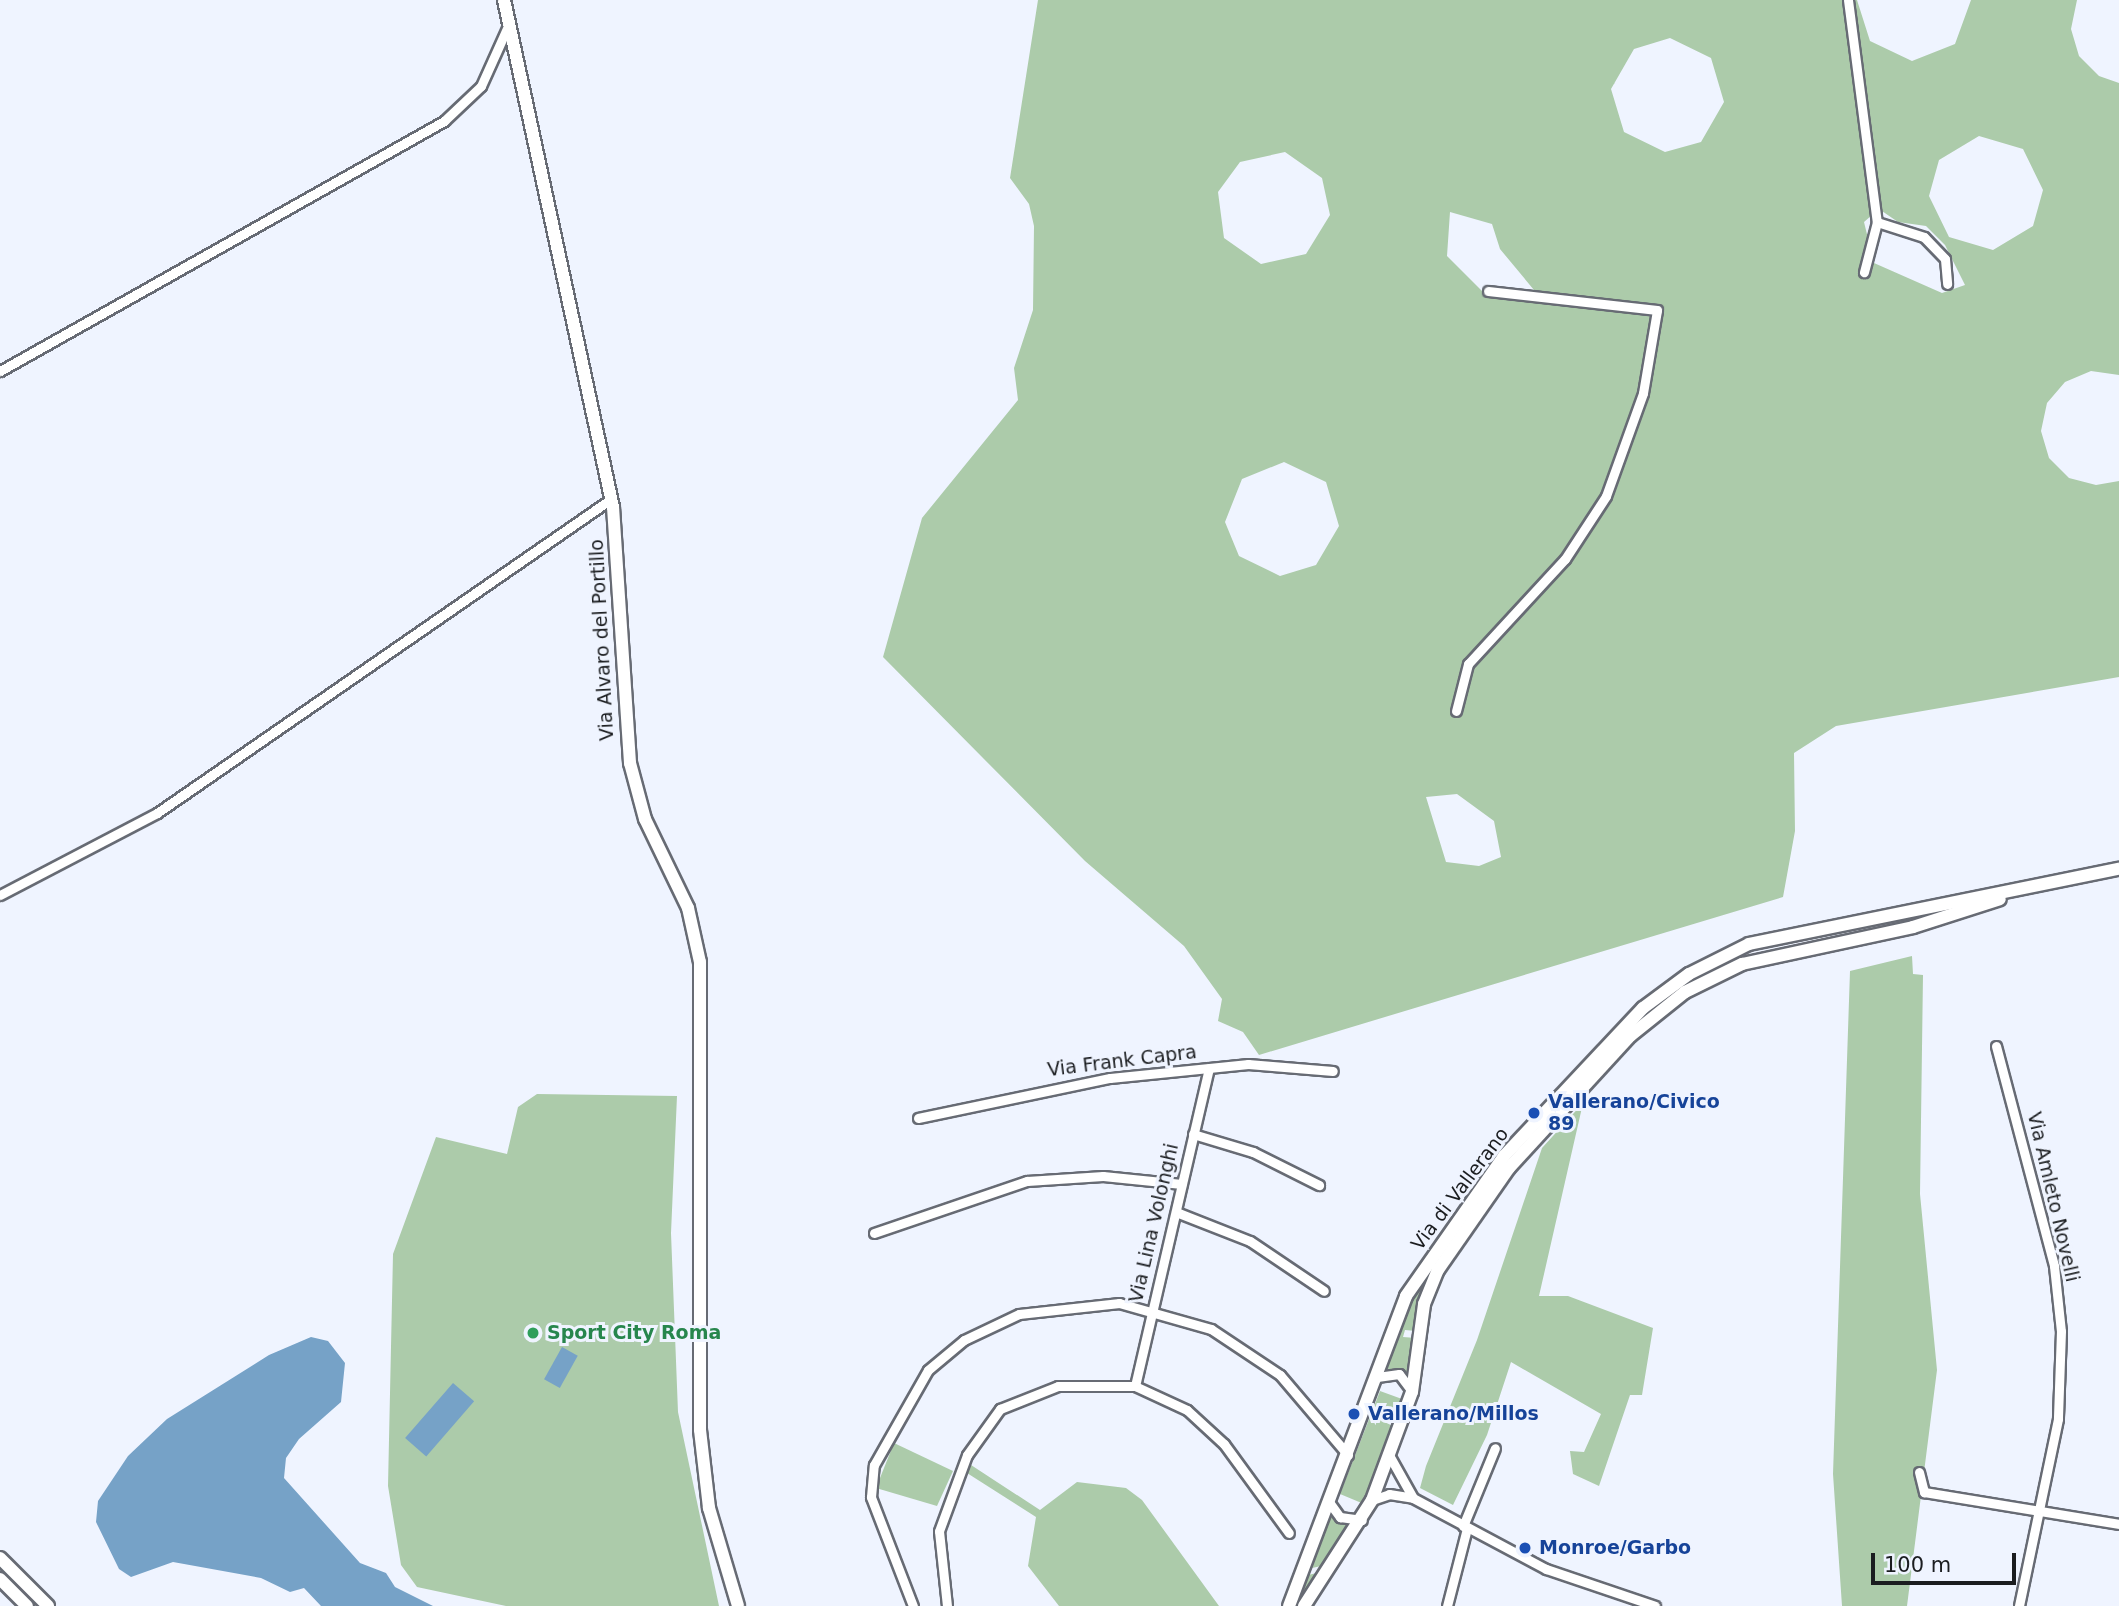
<!DOCTYPE html>
<html>
<head>
<meta charset="utf-8">
<style>
	body { margin:0 }
	#map { position:relative; width:2119px; height:1606px; overflow:hidden; background:#eff4ff; font-family:"DejaVu Sans",sans-serif }
	div>[style] { position:absolute }
	.green>* { inset:0; background:#accbaa }
	.water>* { inset:0; background:#76a2c7; transform-origin:0 0 }
	.roads { filter:drop-shadow(2px 0 #676b74) drop-shadow(-2px 0 #676b74) drop-shadow(0 2px #676b74) drop-shadow(0 -2px #676b74) }
	.street>* { height:9px; margin:-4.5px; padding:0 4.5px; transform-origin:4.5px; border-radius:4.5px; background:#fff }
	.secondary>* { height:12px; margin:-6px; padding:0 6px; transform-origin:6px; border-radius:6px; background:#fff }
	.dots>* { width:19px; height:19px; translate:-50% -50%; box-sizing:border-box; border:4px solid #eff4ff; border-radius:50% }
	span { translate:-50% -50%; white-space:nowrap; text-align:center; line-height:1.15; -webkit-text-stroke:6px #eff4ff; paint-order:stroke }
	.street-label { font-size:19px; color:#1b1d20 }
	.transit-label { font-size:19px; color:#164399; font-weight:700 }
	.left { translate:0 -50%; text-align:left }
	.leisure-label { font-size:19px; color:#27864d; font-weight:700 }
	.scale { position:absolute; left:1871px; top:1553px; width:145px; height:32px; box-sizing:border-box; border:4px solid #1b1d20; border-top:0; padding-left:9px; font-size:21px; line-height:24px; white-space:nowrap; color:#1b1d20; -webkit-text-stroke:5px #eff4ff; paint-order:stroke }
</style>
</head>
<body>
<div id="map">
	<div class="green">
		<div style="clip-path:polygon(evenodd,1038px 0,1857px 0,1870px 41px,1912px 61px,1955px 44px,1971px 0,2077px 0,2071px 29px,2079px 56px,2099px 76px,2119px 83px,2119px 375px,2091px 371px,2065px 382px,2047px 403px,2041px 431px,2049px 458px,2069px 478px,2096px 485px,2119px 481px,2119px 677px,1836px 726px,1794px 753px,1795px 831px,1783px 897px,1259px 1055px,1243px 1032px,1218px 1021px,1222px 999px,1184px 946px,1085px 861px,883px 657px,922px 518px,1018px 400px,1014px 368px,1033px 310px,1034px 226px,1029px 204px,1010px 178px,1038px 0,1670px 38px,1711px 58px,1724px 102px,1701px 142px,1665px 152px,1624px 132px,1611px 89px,1634px 49px,1670px 38px,1038px 0,1979px 136px,2023px 149px,2043px 190px,2033px 226px,1993px 250px,1949px 237px,1929px 196px,1939px 160px,1979px 136px,1038px 0,1285px 152px,1322px 178px,1330px 215px,1306px 254px,1261px 264px,1224px 238px,1218px 192px,1240px 162px,1285px 152px,1038px 0,1879px 209px,1898px 222px,1926px 226px,1945px 245px,1965px 285px,1942px 293px,1874px 263px,1864px 222px,1879px 209px,1038px 0,1450px 212px,1492px 224px,1500px 249px,1534px 290px,1482px 291px,1447px 256px,1450px 212px,1038px 0,1284px 462px,1326px 482px,1339px 526px,1316px 565px,1280px 576px,1239px 556px,1225px 522px,1242px 479px,1284px 462px,1038px 0,1457px 794px,1494px 821px,1501px 857px,1479px 866px,1446px 862px,1426px 797px,1457px 794px)"></div>
		<div style="clip-path:polygon(1912px 956px,1913px 974px,1923px 975px,1920px 1194px,1937px 1370px,1907px 1606px,1842px 1606px,1833px 1474px,1850px 971px)"></div>
		<div style="clip-path:polygon(537px 1094px,677px 1096px,671px 1233px,678px 1412px,719px 1606px,506px 1606px,417px 1587px,401px 1565px,388px 1486px,393px 1254px,436px 1137px,507px 1154px,518px 1107px)"></div>
		<div style="clip-path:polygon(1583px 1103px,1539px 1296px,1568px 1296px,1653px 1328px,1642px 1395px,1630px 1395px,1599px 1486px,1573px 1474px,1570px 1451px,1584px 1452px,1601px 1414px,1511px 1362px,1487px 1435px,1453px 1505px,1420px 1488px,1426px 1466px,1477px 1340px,1542px 1148px)"></div>
		<div style="clip-path:polygon(1431px 1268px,1416px 1331px,1405px 1330px,1403px 1337px,1416px 1338px,1410px 1376px,1385px 1368px,1405px 1312px)"></div>
		<div style="clip-path:polygon(1380px 1391px,1402px 1399px,1396px 1420px,1382px 1415px,1380px 1420px,1393px 1426px,1364px 1504px,1340px 1494px)"></div>
		<div style="clip-path:polygon(894px 1443px,953px 1471px,937px 1506px,876px 1488px)"></div>
		<div style="clip-path:polygon(971px 1465px,1040px 1510px,1077px 1482px,1126px 1488px,1142px 1500px,1219px 1606px,1059px 1606px,1028px 1566px,1036px 1517px,967px 1473px)"></div>
		<div style="clip-path:polygon(1330px 1515px,1351px 1527px,1321px 1566px,1312px 1568px,1308px 1575px,1317px 1573px,1295px 1606px)"></div>
	</div>
	<div class="water">
		<div style="clip-path:polygon(311px 1337px,328px 1341px,345px 1363px,341px 1402px,299px 1439px,286px 1458px,284px 1478px,360px 1563px,386px 1573px,395px 1587px,433px 1606px,321px 1606px,304px 1588px,290px 1592px,261px 1578px,173px 1562px,131px 1577px,119px 1569px,96px 1522px,98px 1501px,128px 1456px,167px 1419px,269px 1355px)"></div>
		<div style="left:562px;top:1347px;width:18px;height:37px;rotate:29deg"></div>
		<div style="left:453px;top:1383px;width:28px;height:73px;rotate:41deg"></div>
	</div>
	<div class="roads">
		<div class="street">
			<div style="left:1848px;top:0;width:224px;rotate:82.6deg"></div>
			<div style="left:1877px;top:222px;width:52px;rotate:104.6deg"></div>
			<div style="left:1877px;top:222px;width:49px;rotate:17.7deg"></div>
			<div style="left:1924px;top:237px;width:30px;rotate:46deg"></div>
			<div style="left:1945px;top:259px;width:25px;rotate:85deg"></div>
			<div style="left:0;top:371px;width:510px;rotate:-29.38deg"></div>
			<div style="left:444px;top:121px;width:51px;rotate:-43.4deg"></div>
			<div style="left:481px;top:86px;width:66px;rotate:-65.8deg"></div>
			<div style="left:1456px;top:711px;width:49px;rotate:-75.7deg"></div>
			<div style="left:1468px;top:664px;width:143px;rotate:-47.3deg"></div>
			<div style="left:1565px;top:559px;width:75px;rotate:-56.9deg"></div>
			<div style="left:1606px;top:496px;width:109px;rotate:-70.2deg"></div>
			<div style="left:1643px;top:393px;width:84px;rotate:-80.4deg"></div>
			<div style="left:1657px;top:310px;width:170px;rotate:-173.6deg"></div>
			<div style="left:0;top:895px;width:177px;rotate:-27.6deg"></div>
			<div style="left:157px;top:813px;width:552px;rotate:-34.67deg"></div>
			<div style="left:1996px;top:1046px;width:228px;rotate:75.2deg"></div>
			<div style="left:2054px;top:1266px;width:65px;rotate:83.9deg"></div>
			<div style="left:2061px;top:1331px;width:88px;rotate:92deg"></div>
			<div style="left:2058px;top:1419px;width:191px;rotate:101.8deg"></div>
			<div style="left:918px;top:1118px;width:196px;rotate:-11.8deg"></div>
			<div style="left:1110px;top:1078px;width:139px;rotate:-5.8deg"></div>
			<div style="left:1248px;top:1064px;width:85px;rotate:4.7deg"></div>
			<div style="left:1193px;top:1134px;width:63px;rotate:16.7deg"></div>
			<div style="left:1253px;top:1152px;width:74px;rotate:26.6deg"></div>
			<div style="left:1176px;top:1212px;width:79px;rotate:21.4deg"></div>
			<div style="left:1250px;top:1241px;width:89px;rotate:34deg"></div>
			<div style="left:874px;top:1233px;width:162px;rotate:-18.8deg"></div>
			<div style="left:1027px;top:1181px;width:76px;rotate:-3.8deg"></div>
			<div style="left:1103px;top:1176px;width:79px;rotate:5.8deg"></div>
			<div style="left:1377px;top:1377px;width:22px;rotate:-8deg"></div>
			<div style="left:1399px;top:1374px;width:20px;rotate:53deg"></div>
			<div style="left:1135px;top:1386px;width:326px;rotate:-76.9deg"></div>
			<div style="left:1389px;top:1455px;width:49px;rotate:60.8deg"></div>
			<div style="left:1919px;top:1472px;width:21px;rotate:76deg"></div>
			<div style="left:1924px;top:1492px;width:198px;rotate:9.3deg"></div>
			<div style="left:1372px;top:1500px;width:18px;rotate:-19deg"></div>
			<div style="left:1389px;top:1494px;width:24px;rotate:9deg"></div>
			<div style="left:1413px;top:1498px;width:151px;rotate:28.1deg"></div>
			<div style="left:1546px;top:1569px;width:115px;rotate:18.7deg"></div>
			<div style="left:1329px;top:1502px;width:19px;rotate:54deg"></div>
			<div style="left:1340px;top:1517px;width:22px;rotate:8deg"></div>
			<div style="left:1463px;top:1526px;width:84px;rotate:-67.7deg"></div>
			<div style="left:913px;top:1606px;width:117px;rotate:-111.1deg"></div>
			<div style="left:871px;top:1497px;width:32px;rotate:-85deg"></div>
			<div style="left:874px;top:1465px;width:109px;rotate:-60.4deg"></div>
			<div style="left:928px;top:1370px;width:47px;rotate:-39.8deg"></div>
			<div style="left:964px;top:1340px;width:61px;rotate:-25.3deg"></div>
			<div style="left:1019px;top:1314px;width:101px;rotate:-6.3deg"></div>
			<div style="left:1119px;top:1303px;width:96px;rotate:15.8deg"></div>
			<div style="left:1211px;top:1329px;width:83px;rotate:33.7deg"></div>
			<div style="left:1280px;top:1375px;width:105px;rotate:49.6deg"></div>
			<div style="left:947px;top:1606px;width:75px;rotate:-96.1deg"></div>
			<div style="left:939px;top:1531px;width:81px;rotate:-69.8deg"></div>
			<div style="left:967px;top:1455px;width:57px;rotate:-54.3deg"></div>
			<div style="left:1000px;top:1409px;width:62px;rotate:-21.6deg"></div>
			<div style="left:1058px;top:1386px;width:77px"></div>
			<div style="left:1135px;top:1386px;width:57px;rotate:24.8deg"></div>
			<div style="left:1187px;top:1410px;width:50px;rotate:42.6deg"></div>
			<div style="left:1224px;top:1444px;width:110px;rotate:53.9deg"></div>
			<div style="left:1447px;top:1606px;width:81px;rotate:-75.6deg"></div>
		</div>
		<div class="secondary">
			<div style="left:504px;top:0;width:519px;rotate:77.87deg"></div>
			<div style="left:613px;top:507px;width:257px;rotate:86.2deg"></div>
			<div style="left:630px;top:763px;width:58px;rotate:75deg"></div>
			<div style="left:645px;top:819px;width:99px;rotate:64.2deg"></div>
			<div style="left:688px;top:908px;width:55px;rotate:77.5deg"></div>
			<div style="left:700px;top:962px;width:468px;rotate:90deg"></div>
			<div style="left:700px;top:1430px;width:79px;rotate:83.4deg"></div>
			<div style="left:709px;top:1508px;width:102px;rotate:73.5deg"></div>
			<div style="left:0;top:1558px;width:68px;rotate:45deg"></div>
			<div style="left:0;top:1579px;width:38px;rotate:45deg"></div>
			<div style="left:1289px;top:1606px;width:331px;rotate:-69.3deg"></div>
			<div style="left:1406px;top:1296px;width:171px;rotate:-55deg"></div>
			<div style="left:1504px;top:1156px;width:203px;rotate:-46.8deg"></div>
			<div style="left:1643px;top:1008px;width:57px;rotate:-36.5deg"></div>
			<div style="left:1689px;top:974px;width:67px;rotate:-26.6deg"></div>
			<div style="left:1749px;top:944px;width:378px;rotate:-11.5deg"></div>
			<div style="left:1304px;top:1606px;width:126px;rotate:-57.3deg"></div>
			<div style="left:1372px;top:1500px;width:115px;rotate:-69.7deg"></div>
			<div style="left:1412px;top:1392px;width:89px;rotate:-82.2deg"></div>
			<div style="left:1424px;top:1304px;width:37px;rotate:-68deg"></div>
			<div style="left:1438px;top:1270px;width:124px;rotate:-55.2deg"></div>
			<div style="left:1509px;top:1168px;width:179px;rotate:-47.5deg"></div>
			<div style="left:1630px;top:1036px;width:70px;rotate:-38.7deg"></div>
			<div style="left:1685px;top:992px;width:64px;rotate:-26.2deg"></div>
			<div style="left:1742px;top:964px;width:175px;rotate:-12.2deg"></div>
			<div style="left:1913px;top:927px;width:91px;rotate:-17.8deg"></div>
		</div>
	</div>
	<div class="dots">
		<div style="left:1534px;top:1113px;background:#1a4fb4"></div>
		<div style="left:533px;top:1333px;background:#2e9e5b"></div>
		<div style="left:1354px;top:1414px;background:#1a4fb4"></div>
		<div style="left:1525px;top:1548px;background:#1a4fb4"></div>
	</div>
	<div class="street-label">
		<span style="left:602px;top:640px;rotate:-93deg">Via Alvaro del Portillo</span>
		<span style="left:1122px;top:1061px;rotate:-7deg">Via Frank Capra</span>
		<span style="left:1460px;top:1189px;rotate:-53deg">Via di Vallerano</span>
		<span style="left:2053px;top:1197px;rotate:77deg">Via Amleto Novelli</span>
		<span style="left:1154px;top:1223px;rotate:-77deg">Via Lina Volonghi</span>
	</div>
	<div class="transit-label">
		<span class="left" style="left:1548px;top:1113px">Vallerano/Civico<br>89</span>
		<span class="left" style="left:1368px;top:1414px">Vallerano/Millos</span>
		<span class="left" style="left:1539px;top:1548px">Monroe/Garbo</span>
	</div>
	<div class="leisure-label">
		<span class="left" style="left:547px;top:1333px">Sport City Roma</span>
	</div>
	<div class="scale">100 m</div>
</div>
</body>
</html>
